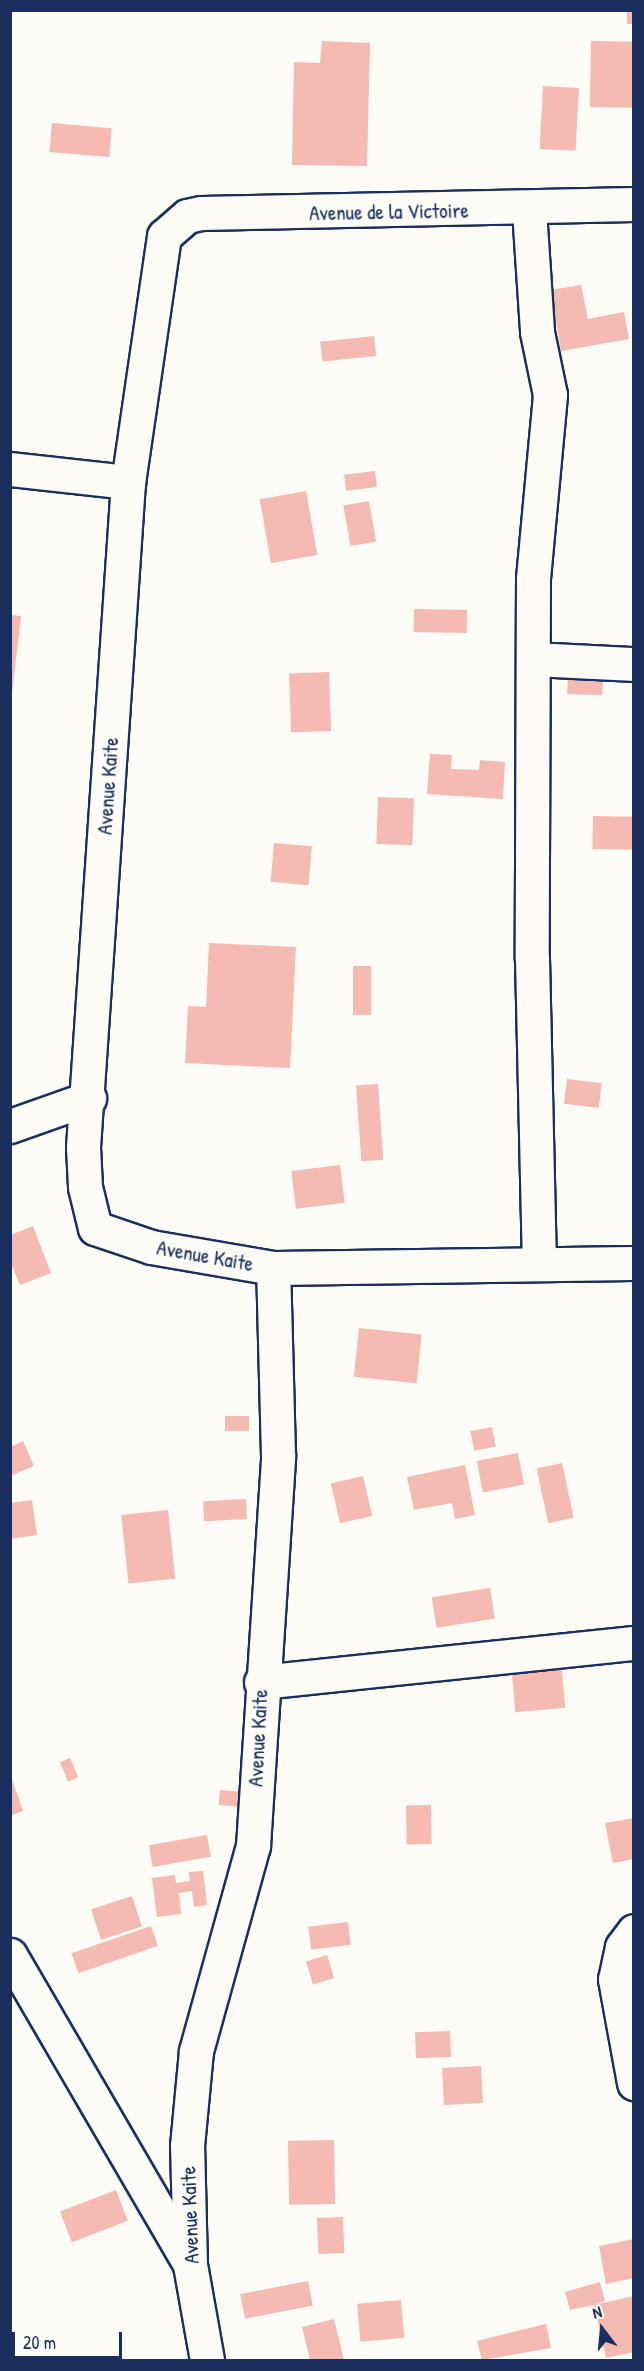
<!DOCTYPE html>
<html>
<head>
<meta charset="utf-8">
<style>
	body { margin:0 }
	#map { position:relative; width:644px; height:2371px; overflow:hidden; background:#fdfcf7; font-family:"Patrick Hand",sans-serif }
	div>[style] { position:absolute }
	.building>* { inset:0; background:#f5bab1; transform-origin:0 0 }
	.roads { filter:drop-shadow(2px 0 #1b2f5e) drop-shadow(-2px 0 #1b2f5e) drop-shadow(0 2px #1b2f5e) drop-shadow(0 -2px #1b2f5e) }
	.minor>* { height:33px; margin:-16.5px; padding:0 16.5px; transform-origin:16.5px; border-radius:16.5px; background:#fdfcf7 }
	span { translate:-50% -50%; white-space:nowrap; text-align:center; line-height:1.15; -webkit-text-stroke:6px #fdfcf7; paint-order:stroke }
	.street-label { font-size:21px; color:#1b2f5e }
	.frame { position:absolute; inset:0; border:12px solid #1b2f5e; pointer-events:none }
	.north { position:absolute; left:572px; top:2299px; width:60px; height:60px; -webkit-text-stroke:4px #fdfcf7; paint-order:stroke; rotate:344deg; font-size:16px; font-weight:700; line-height:24px; text-align:center; color:#1b2f5e }
	.north::after { content:''; display:block; margin:auto; width:21px; height:27px; background:#1b2f5e; clip-path:polygon(50% 0,100% 100%,50% 72%,0 100%) }
	.scale { position:absolute; left:12px; top:2332px; width:110px; height:27px; box-sizing:border-box; border:3px solid #1b2f5e; border-top:0; padding-left:8px; font-size:18px; line-height:21px; white-space:nowrap; color:#1b2f5e; -webkit-text-stroke:4px #fdfcf7; paint-order:stroke }
</style>
</head>
<body>
<div id="map">
	<div class="building">
		<div style="left:627px;top:10px;width:7px;height:14px"></div>
		<div style="clip-path:polygon(322px 41px,370px 43px,367px 166px,292px 165px,294px 62px,320px 63px)"></div>
		<div style="left:591px;top:41px;width:43px;height:66px;rotate:1deg"></div>
		<div style="left:543px;top:86px;width:36px;height:63px;rotate:3deg"></div>
		<div style="left:52px;top:123px;width:60px;height:29px;rotate:5deg"></div>
		<div style="clip-path:polygon(581px 285px,588px 319px,624px 312px,629px 339px,561px 351px,551px 290px)"></div>
		<div style="left:374px;top:336px;width:20px;height:54px;rotate:84deg"></div>
		<div style="left:375px;top:471px;width:16px;height:31px;rotate:83deg"></div>
		<div style="left:306px;top:491px;width:65px;height:47px;rotate:80deg"></div>
		<div style="left:369px;top:501px;width:41px;height:26px;rotate:80deg"></div>
		<div style="left:414px;top:609px;width:53px;height:23px;rotate:1deg"></div>
		<div style="clip-path:polygon(10px 615px,21px 616px,12px 694px,10px 694px)"></div>
		<div style="left:329px;top:672px;width:59px;height:40px;rotate:88deg"></div>
		<div style="left:568px;top:672px;width:35px;height:22px;rotate:2deg"></div>
		<div style="clip-path:polygon(430px 754px,452px 755px,451px 769px,479px 770px,480px 760px,505px 762px,503px 799px,427px 794px)"></div>
		<div style="left:378px;top:797px;width:36px;height:47px;rotate:2deg"></div>
		<div style="left:593px;top:816px;width:41px;height:33px;rotate:1deg"></div>
		<div style="left:274px;top:843px;width:38px;height:39px;rotate:5deg"></div>
		<div style="clip-path:polygon(209px 943px,296px 947px,290px 1068px,185px 1063px,188px 1006px,206px 1007px)"></div>
		<div style="left:353px;top:966px;width:18px;height:49px"></div>
		<div style="left:567px;top:1079px;width:35px;height:25px;rotate:7deg"></div>
		<div style="left:378px;top:1084px;width:76px;height:22px;rotate:86deg"></div>
		<div style="left:340px;top:1165px;width:38px;height:49px;rotate:83deg"></div>
		<div style="clip-path:polygon(33px 1226px,51px 1273px,20px 1285px,10px 1261px,10px 1235px)"></div>
		<div style="left:359px;top:1328px;width:63px;height:49px;rotate:6deg"></div>
		<div style="left:249px;top:1416px;width:15px;height:24px;rotate:90deg"></div>
		<div style="left:492px;top:1427px;width:20px;height:22px;rotate:79deg"></div>
		<div style="clip-path:polygon(23px 1441px,34px 1466px,10px 1476px,10px 1447px)"></div>
		<div style="left:518px;top:1453px;width:32px;height:42px;rotate:79deg"></div>
		<div style="left:562px;top:1463px;width:56px;height:26px;rotate:78deg"></div>
		<div style="clip-path:polygon(465px 1465px,475px 1515px,455px 1519px,452px 1503px,414px 1510px,407px 1477px)"></div>
		<div style="left:363px;top:1476px;width:41px;height:33px;rotate:77deg"></div>
		<div style="left:246px;top:1499px;width:20px;height:43px;rotate:87deg"></div>
		<div style="clip-path:polygon(32px 1500px,37px 1535px,10px 1539px,10px 1503px)"></div>
		<div style="left:168px;top:1510px;width:69px;height:47px;rotate:84deg"></div>
		<div style="left:490px;top:1588px;width:31px;height:59px;rotate:81deg"></div>
		<div style="left:561px;top:1660px;width:48px;height:50px;rotate:85deg"></div>
		<div style="left:70px;top:1758px;width:21px;height:11px;rotate:67deg"></div>
		<div style="clip-path:polygon(10px 1774px,23px 1811px,10px 1816px)"></div>
		<div style="left:220px;top:1790px;width:22px;height:15px;rotate:5deg"></div>
		<div style="left:431px;top:1805px;width:39px;height:25px;rotate:89deg"></div>
		<div style="clip-path:polygon(634px 1818px,634px 1859px,613px 1863px,605px 1823px)"></div>
		<div style="left:207px;top:1835px;width:22px;height:59px;rotate:80deg"></div>
		<div style="clip-path:polygon(203px 1871px,207px 1905px,194px 1907px,192px 1891px,179px 1893px,181px 1914px,157px 1917px,152px 1878px,175px 1875px,176px 1883px,190px 1881px,189px 1872px)"></div>
		<div style="left:132px;top:1896px;width:32px;height:43px;rotate:72deg"></div>
		<div style="left:348px;top:1922px;width:23px;height:40px;rotate:83deg"></div>
		<div style="left:151px;top:1926px;width:21px;height:84px;rotate:71deg"></div>
		<div style="left:327px;top:1955px;width:24px;height:22px;rotate:73deg"></div>
		<div style="left:450px;top:2031px;width:26px;height:35px;rotate:88deg"></div>
		<div style="left:481px;top:2066px;width:37px;height:39px;rotate:87deg"></div>
		<div style="left:334px;top:2140px;width:64px;height:46px;rotate:89deg"></div>
		<div style="left:116px;top:2190px;width:33px;height:60px;rotate:69deg"></div>
		<div style="left:343px;top:2217px;width:36px;height:26px;rotate:88deg"></div>
		<div style="clip-path:polygon(634px 2239px,634px 2278px,606px 2284px,599px 2246px)"></div>
		<div style="left:308px;top:2281px;width:25px;height:69px;rotate:79deg"></div>
		<div style="clip-path:polygon(600px 2282px,605px 2301px,594px 2305px,634px 2296px,634px 2352px,606px 2358px,594px 2305px,570px 2310px,565px 2292px)"></div>
		<div style="left:401px;top:2300px;width:38px;height:44px;rotate:85deg"></div>
		<div style="clip-path:polygon(334px 2319px,344px 2360px,310px 2360px,302px 2327px)"></div>
		<div style="clip-path:polygon(546px 2324px,551px 2348px,482px 2360px,477px 2341px)"></div>
	</div>
	<div class="roads">
		<div class="minor">
			<div style="left:634px;top:204px;width:433px;rotate:178.8deg"></div>
			<div style="left:201px;top:213px;width:14px;rotate:168deg"></div>
			<div style="left:187px;top:216px;width:30px;rotate:139deg"></div>
			<div style="left:164px;top:236px;width:249px;rotate:98.3deg"></div>
			<div style="left:128px;top:482px;width:667px;rotate:93.87deg"></div>
			<div style="left:83px;top:1147px;width:40px;rotate:87.1deg"></div>
			<div style="left:85px;top:1187px;width:42px;rotate:76.3deg"></div>
			<div style="left:95px;top:1228px;width:59px;rotate:18.7deg"></div>
			<div style="left:151px;top:1247px;width:124px;rotate:9.8deg"></div>
			<div style="left:273px;top:1268px;width:361px;rotate:-0.8deg"></div>
			<div style="left:529px;top:210px;width:122px;rotate:86.2deg"></div>
			<div style="left:537px;top:332px;width:64px;rotate:78.3deg"></div>
			<div style="left:550px;top:395px;width:184px;rotate:95.3deg"></div>
			<div style="left:533px;top:578px;width:380px;rotate:90.2deg"></div>
			<div style="left:532px;top:958px;width:304px;rotate:88.7deg"></div>
			<div style="left:10px;top:469px;width:119px;rotate:6.3deg"></div>
			<div style="left:534px;top:659px;width:100px;rotate:2.9deg"></div>
			<div style="left:10px;top:1126px;width:84px;rotate:-19.5deg"></div>
			<div style="left:261px;top:1682px;width:375px;rotate:-6deg"></div>
			<div style="left:634px;top:1931px;width:20px;rotate:127deg"></div>
			<div style="left:622px;top:1947px;width:33px;rotate:102deg"></div>
			<div style="left:615px;top:1979px;width:106px;rotate:79.6deg"></div>
			<div style="left:10px;top:1955px;width:350px;rotate:59.8deg"></div>
			<div style="left:207px;top:2360px;width:97px;rotate:-100.1deg"></div>
			<div style="left:190px;top:2265px;width:119px;rotate:-91.4deg"></div>
			<div style="left:187px;top:2146px;width:95px;rotate:-84.6deg"></div>
			<div style="left:196px;top:2051px;width:213px;rotate:-74.5deg"></div>
			<div style="left:253px;top:1846px;width:392px;rotate:-86.3deg"></div>
			<div style="left:278px;top:1455px;width:187px;rotate:-91.5deg"></div>
		</div>
	</div>
	<div class="street-label">
		<span style="left:389px;top:212px;rotate:-1deg">Avenue de la Victoire</span>
		<span style="left:108px;top:786px;rotate:-86deg">Avenue Kaite</span>
		<span style="left:205px;top:1256px;rotate:10deg">Avenue Kaite</span>
		<span style="left:258px;top:1738px;rotate:-87deg">Avenue Kaite</span>
		<span style="left:190px;top:2215px;rotate:-92deg">Avenue Kaite</span>
	</div>
	<div class="frame"></div>
	<div class="north">N</div>
	<div class="scale">20 m</div>
</div>
</body>
</html>
